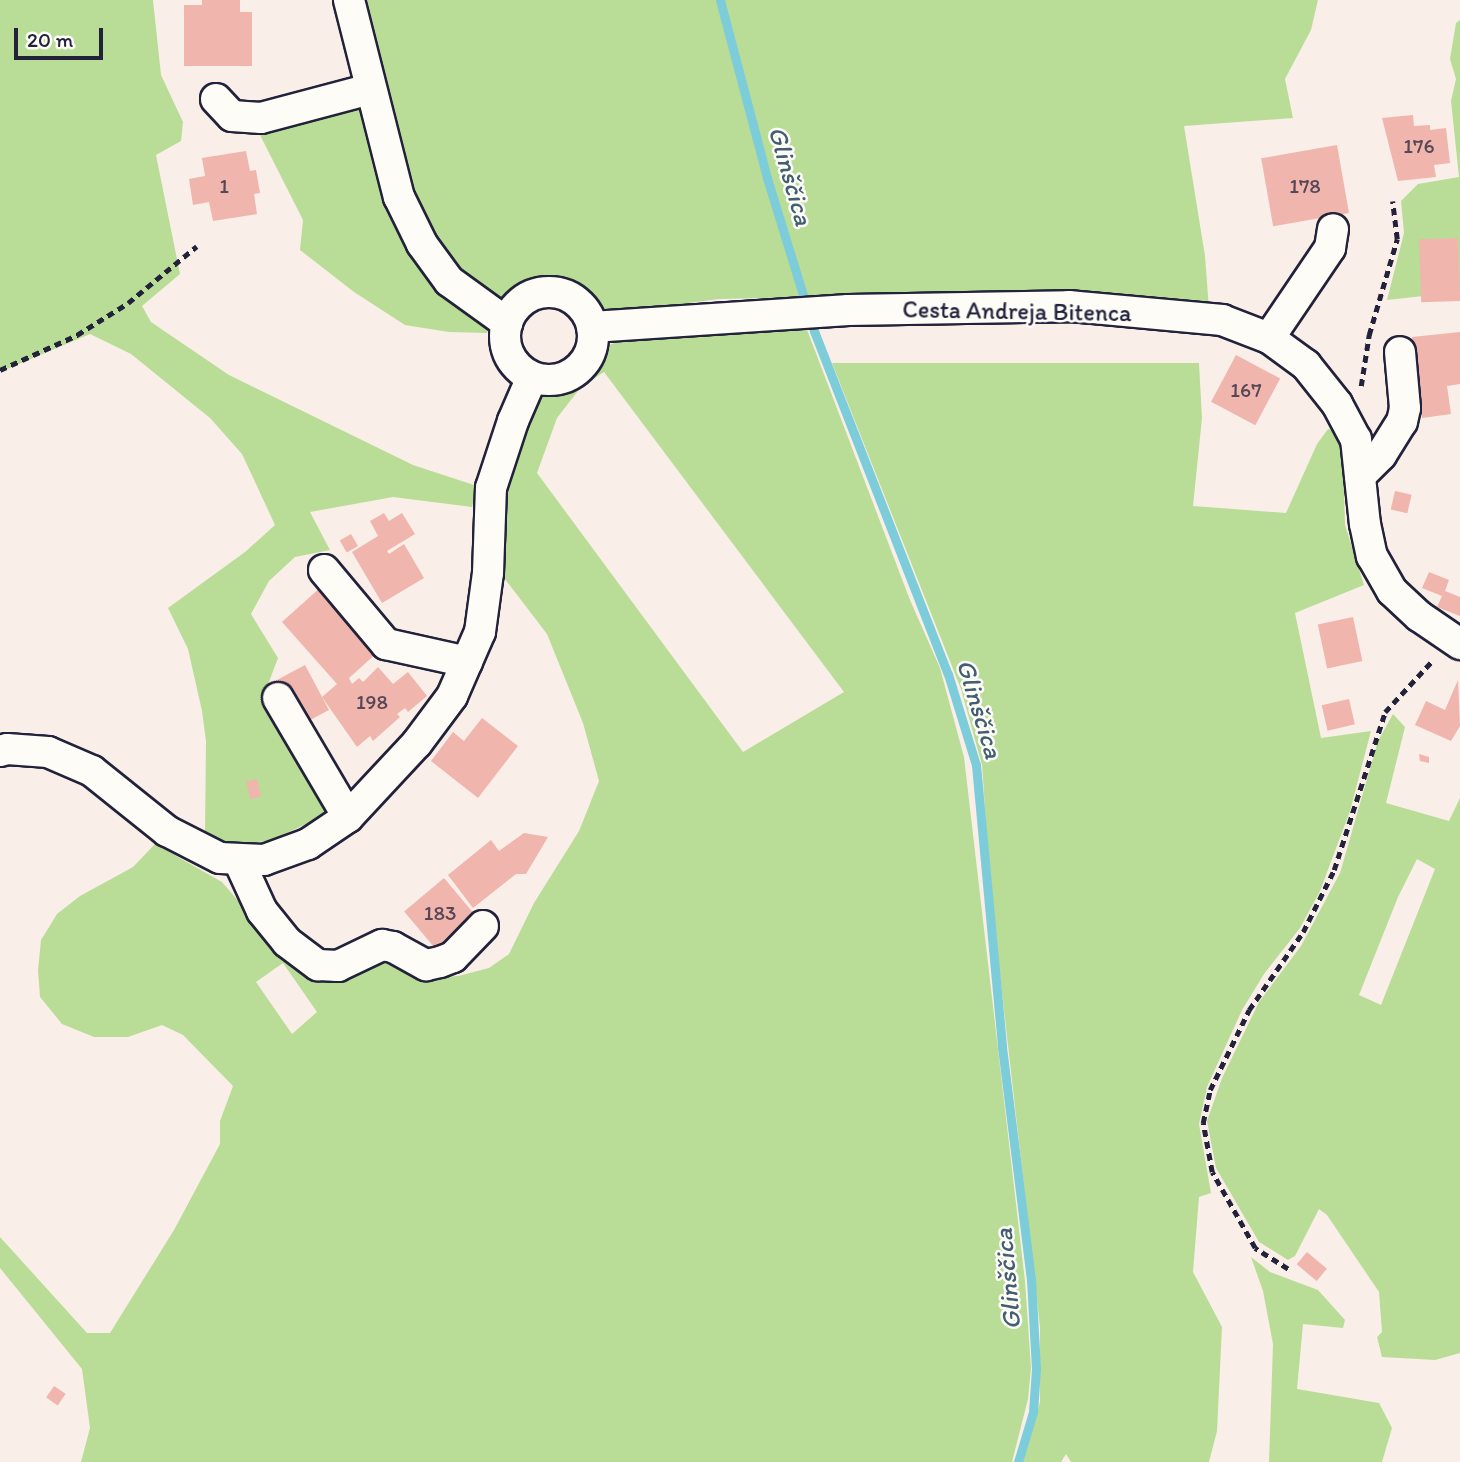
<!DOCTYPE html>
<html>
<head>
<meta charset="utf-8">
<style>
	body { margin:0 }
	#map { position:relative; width:1460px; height:1462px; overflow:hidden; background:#faeee8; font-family:Itim,sans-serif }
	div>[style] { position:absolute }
	.green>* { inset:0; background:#b9dd97 }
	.stream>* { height:9px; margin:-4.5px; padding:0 4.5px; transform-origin:4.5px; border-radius:4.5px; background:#7dccda }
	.building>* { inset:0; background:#f0b5ac; transform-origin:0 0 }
	.path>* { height:4.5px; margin-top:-2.25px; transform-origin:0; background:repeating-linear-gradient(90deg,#22223b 0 7px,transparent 0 12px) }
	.roads { filter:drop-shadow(2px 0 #22223b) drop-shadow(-2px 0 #22223b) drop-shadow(0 2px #22223b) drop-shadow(0 -2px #22223b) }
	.minor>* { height:30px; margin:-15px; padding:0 15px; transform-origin:15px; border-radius:15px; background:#fdfcf7 }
	.minor>.ring { margin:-15px; padding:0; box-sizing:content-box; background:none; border:30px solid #fdfcf7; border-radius:50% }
	span { translate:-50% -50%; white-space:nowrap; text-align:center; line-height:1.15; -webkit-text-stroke:5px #fdfcf7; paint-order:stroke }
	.number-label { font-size:21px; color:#564757 }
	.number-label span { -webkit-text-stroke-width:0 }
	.street-label { font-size:24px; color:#22223b }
	.water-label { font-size:26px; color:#425e73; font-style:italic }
	.scale { position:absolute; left:14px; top:28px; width:89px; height:32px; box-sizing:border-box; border:4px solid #22223b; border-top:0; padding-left:9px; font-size:21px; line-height:24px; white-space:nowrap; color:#22223b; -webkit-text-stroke:5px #fdfcf7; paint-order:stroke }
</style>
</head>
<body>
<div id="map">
	<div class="green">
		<div style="clip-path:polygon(0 0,153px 0,161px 75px,183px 122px,181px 141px,156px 155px,180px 274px,142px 306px,151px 322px,229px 375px,413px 465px,477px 486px,472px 507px,393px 497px,310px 512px,330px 550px,295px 557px,269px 581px,251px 614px,278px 658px,264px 695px,327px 814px,272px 840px,227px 846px,205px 834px,206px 741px,202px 711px,188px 649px,168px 608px,245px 552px,275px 525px,242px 454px,210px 418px,131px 354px,90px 334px,0 372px)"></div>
		<div style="clip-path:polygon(357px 0,1318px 0,1311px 30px,1285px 79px,1293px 118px,1184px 126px,1205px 256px,1209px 309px,882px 295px,719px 299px,596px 315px,579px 294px,555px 282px,524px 288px,501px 307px,467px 285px,420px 224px)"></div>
		<div style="clip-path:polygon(1460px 20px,1460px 292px,1387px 300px,1404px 233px,1401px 201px,1418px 184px,1459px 177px,1451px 101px,1456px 79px,1450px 59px,1456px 23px)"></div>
		<div style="clip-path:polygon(347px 107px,365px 111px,383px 185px,490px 325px,487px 333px,449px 332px,405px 325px,354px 292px,300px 250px,303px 220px,260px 135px)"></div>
		<div style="clip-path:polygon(evenodd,806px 327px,910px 600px,940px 668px,964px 757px,1025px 1281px,1031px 1368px,1028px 1399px,1012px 1462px,81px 1462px,90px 1428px,82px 1369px,0 1268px,0 1237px,87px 1333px,110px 1333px,174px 1230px,220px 1144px,220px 1121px,233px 1086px,183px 1035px,162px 1025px,128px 1037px,94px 1037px,62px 1024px,40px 997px,38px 970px,41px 940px,57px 914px,80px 896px,133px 867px,155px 844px,222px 882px,287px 958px,376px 959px,421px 979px,458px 976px,489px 968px,509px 954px,534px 903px,579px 831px,599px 781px,583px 723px,547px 634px,498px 570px,503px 517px,515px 454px,541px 389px,562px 387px,586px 370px,599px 349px,622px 340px,806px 327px,604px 372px,844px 692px,743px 752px,537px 473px,557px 418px,581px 387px,604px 372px,806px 327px,283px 963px,317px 1012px,292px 1034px,256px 982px,283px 963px)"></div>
		<div style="clip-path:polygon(832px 363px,1199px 363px,1202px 418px,1193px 506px,1286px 513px,1317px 444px,1328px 429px,1337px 432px,1343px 452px,1345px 525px,1364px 585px,1295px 613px,1321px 738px,1371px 731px,1350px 811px,1320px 891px,1300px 928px,1264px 974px,1242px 1010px,1207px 1087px,1199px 1124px,1211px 1193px,1199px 1197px,1193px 1272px,1222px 1327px,1217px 1431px,1209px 1462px,1071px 1462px,1066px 1454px,1061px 1462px,1023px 1462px,1040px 1402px,1040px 1327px,991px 896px,982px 765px,961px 689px)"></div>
		<div style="clip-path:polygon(evenodd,1393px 714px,1405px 727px,1386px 803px,1449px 821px,1460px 798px,1460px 1353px,1435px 1360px,1382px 1357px,1377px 1337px,1382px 1332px,1379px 1292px,1327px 1215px,1319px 1209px,1295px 1256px,1288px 1260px,1259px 1242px,1216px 1168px,1207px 1121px,1222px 1078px,1259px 1002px,1301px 946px,1340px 873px,1378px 741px,1393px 714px,1417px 859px,1435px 869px,1381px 1005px,1359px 995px,1398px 897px,1417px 859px)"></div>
		<div style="clip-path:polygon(1251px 1257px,1270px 1272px,1318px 1290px,1345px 1320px,1343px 1328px,1303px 1324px,1297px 1389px,1379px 1403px,1392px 1428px,1382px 1462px,1269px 1462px,1273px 1344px,1263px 1291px)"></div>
	</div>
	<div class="stream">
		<div style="left:720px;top:0;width:184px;rotate:75.2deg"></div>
		<div style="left:767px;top:178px;width:160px;rotate:72.9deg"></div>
		<div style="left:814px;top:331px;width:368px;rotate:68.7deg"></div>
		<div style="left:948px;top:674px;width:95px;rotate:72.9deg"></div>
		<div style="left:976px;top:765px;width:283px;rotate:84.7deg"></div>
		<div style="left:1002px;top:1047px;width:234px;rotate:82.9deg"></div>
		<div style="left:1031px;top:1279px;width:90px;rotate:86.8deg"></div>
		<div style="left:1036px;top:1369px;width:43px;rotate:94deg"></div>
		<div style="left:1033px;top:1412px;width:52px;rotate:106.7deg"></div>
	</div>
	<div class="building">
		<div style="clip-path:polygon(202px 0,240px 0,240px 12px,252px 12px,252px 66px,184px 66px,184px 5px,202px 5px)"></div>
		<div style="clip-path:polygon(1413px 115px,1414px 126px,1430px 125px,1430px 130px,1446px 128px,1450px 163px,1434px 165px,1436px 177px,1398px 181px,1382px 118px)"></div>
		<div style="left:1337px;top:145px;width:69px;height:77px;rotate:80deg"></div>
		<div style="clip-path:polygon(246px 151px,250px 171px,256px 170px,260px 193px,254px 194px,257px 214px,213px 221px,209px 202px,193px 205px,189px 179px,205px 176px,202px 158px)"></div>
		<div style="left:1458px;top:238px;width:63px;height:39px;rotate:88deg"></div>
		<div style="clip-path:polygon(1460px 332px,1460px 384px,1447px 386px,1451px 414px,1422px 418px,1412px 337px)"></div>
		<div style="left:1236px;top:355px;width:50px;height:53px;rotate:28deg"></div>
		<div style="left:1395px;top:491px;width:17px;height:19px;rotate:13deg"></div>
		<div style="clip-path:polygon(384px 513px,389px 521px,402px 513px,415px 534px,387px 551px,389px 554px,404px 544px,424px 578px,382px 603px,352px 552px,378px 536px,370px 521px)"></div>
		<div style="left:351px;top:534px;width:14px;height:13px;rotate:60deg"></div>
		<div style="clip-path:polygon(1429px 572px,1449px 580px,1445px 591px,1460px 597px,1460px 616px,1437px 607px,1442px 596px,1422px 588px)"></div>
		<div style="clip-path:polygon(322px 586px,379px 651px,349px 678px,352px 684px,359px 678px,363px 682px,378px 667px,393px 684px,408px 672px,427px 696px,408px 712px,405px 708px,397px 714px,400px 717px,373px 741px,370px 736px,357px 747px,322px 697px,337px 684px,282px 622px)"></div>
		<div style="left:1353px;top:617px;width:45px;height:36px;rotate:78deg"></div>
		<div style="left:305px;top:665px;width:51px;height:36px;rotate:62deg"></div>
		<div style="clip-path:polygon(1458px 680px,1460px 726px,1451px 741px,1415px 725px,1426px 701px,1445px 710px)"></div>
		<div style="left:1349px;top:699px;width:26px;height:28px;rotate:77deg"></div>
		<div style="clip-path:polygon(482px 718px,518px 746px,478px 798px,431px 761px,453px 732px,464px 741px)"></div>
		<div style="clip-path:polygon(1419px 754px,1429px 757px,1429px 763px,1420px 761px)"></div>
		<div style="left:257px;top:779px;width:18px;height:11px;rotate:77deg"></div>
		<div style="clip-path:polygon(524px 833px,548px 837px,526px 874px,516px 874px,473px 908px,448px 875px,491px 840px,499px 851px)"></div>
		<div style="left:444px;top:878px;width:48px;height:52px;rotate:50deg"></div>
		<div style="left:1307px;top:1252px;width:26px;height:16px;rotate:40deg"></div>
		<div style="left:54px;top:1386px;width:14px;height:14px;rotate:34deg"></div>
	</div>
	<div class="path">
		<div style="left:0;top:370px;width:85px;rotate:-24.4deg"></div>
		<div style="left:77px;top:335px;width:60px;rotate:-32.1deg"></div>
		<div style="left:128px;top:303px;width:89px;rotate:-39.6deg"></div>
		<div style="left:1361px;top:386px;width:52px;rotate:-81.1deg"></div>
		<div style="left:1369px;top:335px;width:100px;rotate:-73.7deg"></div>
		<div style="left:1397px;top:239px;width:38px;rotate:-97deg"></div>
		<div style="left:1288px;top:1269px;width:39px;rotate:-148deg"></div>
		<div style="left:1255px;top:1248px;width:87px;rotate:-119.5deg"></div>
		<div style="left:1212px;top:1172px;width:50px;rotate:-100.4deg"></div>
		<div style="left:1203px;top:1123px;width:34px;rotate:-78deg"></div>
		<div style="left:1210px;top:1090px;width:89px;rotate:-64deg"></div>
		<div style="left:1249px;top:1010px;width:95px;rotate:-55.3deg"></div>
		<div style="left:1303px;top:932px;width:69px;rotate:-63.4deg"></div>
		<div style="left:1334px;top:870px;width:166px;rotate:-72.1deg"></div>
		<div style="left:1385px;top:712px;width:69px;rotate:-47.3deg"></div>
	</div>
	<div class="roads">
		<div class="minor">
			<div style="left:349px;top:0;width:203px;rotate:75.8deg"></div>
			<div style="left:399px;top:197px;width:52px;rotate:63.9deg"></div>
			<div style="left:422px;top:244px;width:46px;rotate:53.9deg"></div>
			<div style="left:449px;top:281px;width:72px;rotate:35.9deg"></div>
			<div style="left:216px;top:99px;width:23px;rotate:47deg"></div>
			<div style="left:232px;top:116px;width:29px;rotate:4deg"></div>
			<div style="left:261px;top:118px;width:113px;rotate:-14.9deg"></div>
			<div class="ring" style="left:505px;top:292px;width:58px;height:58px"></div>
			<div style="left:592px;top:327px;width:257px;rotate:-3.8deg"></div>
			<div style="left:848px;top:310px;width:221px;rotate:-1deg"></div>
			<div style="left:1069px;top:306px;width:154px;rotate:5.2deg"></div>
			<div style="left:1222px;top:320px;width:50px;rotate:21deg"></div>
			<div style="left:1269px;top:338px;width:46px;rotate:36.1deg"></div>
			<div style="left:1306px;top:365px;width:50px;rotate:51.5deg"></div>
			<div style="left:1337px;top:404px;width:40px;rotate:62deg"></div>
			<div style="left:1356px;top:439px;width:85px;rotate:84deg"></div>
			<div style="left:1365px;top:524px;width:33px;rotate:78deg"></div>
			<div style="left:1372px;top:556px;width:40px;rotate:60.3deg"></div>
			<div style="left:1392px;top:591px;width:37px;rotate:43deg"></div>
			<div style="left:1419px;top:616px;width:50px;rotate:34.3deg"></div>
			<div style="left:1269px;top:338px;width:109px;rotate:-55.9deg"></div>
			<div style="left:1330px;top:248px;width:19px;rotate:-81deg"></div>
			<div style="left:1360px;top:476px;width:30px;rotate:-45deg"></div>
			<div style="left:1381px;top:455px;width:39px;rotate:-58deg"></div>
			<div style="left:1402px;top:422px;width:14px;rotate:-78deg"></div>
			<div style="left:1405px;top:408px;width:56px;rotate:-95.1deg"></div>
			<div style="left:324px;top:570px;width:97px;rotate:50deg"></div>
			<div style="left:386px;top:644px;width:83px;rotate:12.5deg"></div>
			<div style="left:278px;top:698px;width:138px;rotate:59.5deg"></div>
			<div style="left:0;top:751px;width:7px;rotate:-16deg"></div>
			<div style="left:7px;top:749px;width:41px;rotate:4.2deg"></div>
			<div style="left:48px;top:752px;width:48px;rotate:23.4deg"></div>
			<div style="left:92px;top:771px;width:96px;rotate:38.7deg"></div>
			<div style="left:167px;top:831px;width:59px;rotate:27deg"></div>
			<div style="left:220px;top:858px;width:44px;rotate:2.6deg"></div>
			<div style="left:264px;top:860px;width:47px;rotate:-20deg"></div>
			<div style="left:308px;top:844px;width:48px;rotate:-34deg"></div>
			<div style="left:348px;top:817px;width:101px;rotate:-47deg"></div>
			<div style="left:417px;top:743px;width:59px;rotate:-53.3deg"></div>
			<div style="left:452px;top:696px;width:70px;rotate:-66.4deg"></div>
			<div style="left:480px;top:632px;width:60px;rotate:-82.3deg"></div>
			<div style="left:488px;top:573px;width:85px;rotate:-88deg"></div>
			<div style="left:491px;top:488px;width:71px;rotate:-71.8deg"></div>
			<div style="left:513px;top:421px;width:48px;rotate:-66.6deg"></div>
			<div style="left:239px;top:861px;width:55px;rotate:65.3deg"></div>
			<div style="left:262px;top:911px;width:40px;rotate:51deg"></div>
			<div style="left:287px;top:942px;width:39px;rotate:37deg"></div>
			<div style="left:318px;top:965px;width:20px;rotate:3deg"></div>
			<div style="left:338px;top:966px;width:49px;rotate:-25.5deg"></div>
			<div style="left:382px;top:945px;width:11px;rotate:10deg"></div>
			<div style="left:393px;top:947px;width:38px;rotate:29deg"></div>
			<div style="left:426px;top:965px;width:14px;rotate:-12deg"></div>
			<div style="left:440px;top:962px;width:14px;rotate:-21deg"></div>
			<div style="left:453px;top:957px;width:43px;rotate:-45.9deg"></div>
		</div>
	</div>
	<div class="number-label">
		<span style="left:1419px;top:146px">176</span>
		<span style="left:224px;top:186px">1</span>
		<span style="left:1305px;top:186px">178</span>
		<span style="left:1246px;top:390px">167</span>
		<span style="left:372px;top:702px">198</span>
		<span style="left:440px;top:913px">183</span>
	</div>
	<div class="street-label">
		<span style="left:1017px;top:311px;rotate:1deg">Cesta Andreja Bitenca</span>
	</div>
	<div class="water-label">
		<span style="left:790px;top:176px;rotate:74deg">Glinščica</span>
		<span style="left:979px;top:709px;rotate:73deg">Glinščica</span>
		<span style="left:1008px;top:1279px;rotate:-95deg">Glinščica</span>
	</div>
	<div class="scale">20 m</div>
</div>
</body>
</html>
